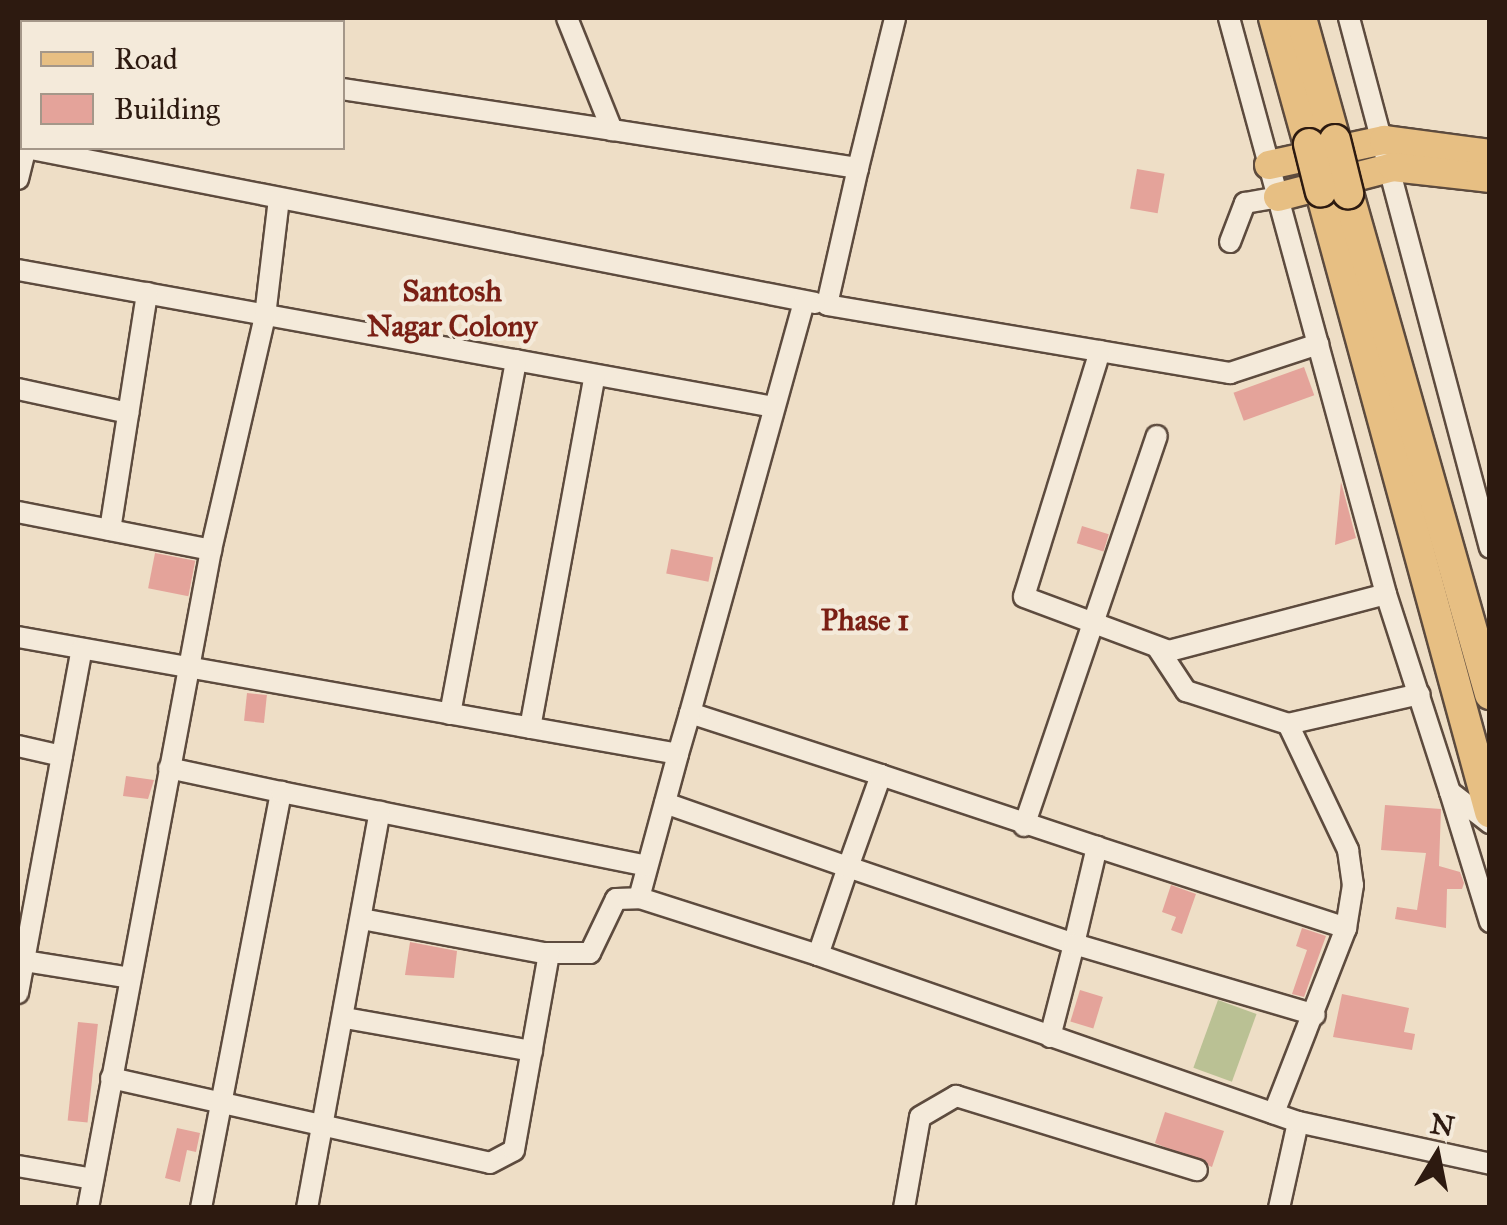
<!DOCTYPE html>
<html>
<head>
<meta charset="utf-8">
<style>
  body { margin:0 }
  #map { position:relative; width:1507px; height:1225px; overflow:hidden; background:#eedec6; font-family:"IM FELL Great Primer",serif }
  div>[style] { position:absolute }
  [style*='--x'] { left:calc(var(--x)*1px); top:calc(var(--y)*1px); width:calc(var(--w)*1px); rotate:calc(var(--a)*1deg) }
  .green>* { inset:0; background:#bac194; transform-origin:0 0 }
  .building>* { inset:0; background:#e4a39a; transform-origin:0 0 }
  .roads { filter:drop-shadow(2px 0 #5d4b3e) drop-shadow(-2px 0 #5d4b3e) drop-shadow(0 2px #5d4b3e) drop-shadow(0 -2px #5d4b3e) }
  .minor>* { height:20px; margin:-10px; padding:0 10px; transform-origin:10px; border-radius:10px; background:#f4eada }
  .major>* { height:28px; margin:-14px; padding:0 14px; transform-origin:14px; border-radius:14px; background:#e7bf83 }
  .highway>* { height:30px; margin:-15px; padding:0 15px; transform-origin:15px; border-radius:15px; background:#e7bf83 }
  .bridges { filter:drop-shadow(2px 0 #2d1a10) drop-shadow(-2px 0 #2d1a10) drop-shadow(0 2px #2d1a10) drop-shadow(0 -2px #2d1a10) }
  .highway-bridge>* { height:30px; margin:-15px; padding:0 15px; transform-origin:15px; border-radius:15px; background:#e7bf83 }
  span { translate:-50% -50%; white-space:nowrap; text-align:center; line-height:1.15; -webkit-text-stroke:9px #f4eada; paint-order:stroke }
  .neighbourhood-label { font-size:30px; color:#7a1f14; font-weight:700 }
  .frame { position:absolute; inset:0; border:20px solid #2d1a10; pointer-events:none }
  .legend { position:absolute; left:20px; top:20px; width:325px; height:130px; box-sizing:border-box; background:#f4eada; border:2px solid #a49789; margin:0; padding:12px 18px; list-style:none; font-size:30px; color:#2d1a10 }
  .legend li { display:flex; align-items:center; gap:20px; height:50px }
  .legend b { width:50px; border:2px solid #a49789 }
  .north { position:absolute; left:1387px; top:1105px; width:100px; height:100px; -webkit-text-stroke:8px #f4eada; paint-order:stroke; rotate:10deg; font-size:28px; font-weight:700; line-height:40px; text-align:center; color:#2d1a10 }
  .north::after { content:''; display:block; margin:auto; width:35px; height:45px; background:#2d1a10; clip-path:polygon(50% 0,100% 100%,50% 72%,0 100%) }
</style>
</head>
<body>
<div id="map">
  <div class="green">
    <div style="left:1218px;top:1000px;width:41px;height:72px;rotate:20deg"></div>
  </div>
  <div class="building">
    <div style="left:1137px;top:169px;width:28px;height:40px;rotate:10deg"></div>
    <div style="left:1304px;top:367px;width:30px;height:75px;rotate:70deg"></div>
    <div style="clip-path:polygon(1341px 482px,1356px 538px,1335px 545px)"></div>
    <div style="left:1082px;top:526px;width:28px;height:18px;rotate:17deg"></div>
    <div style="left:671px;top:549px;width:43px;height:25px;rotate:11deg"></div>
    <div style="left:155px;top:553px;width:41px;height:36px;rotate:11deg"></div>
    <div style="left:247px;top:693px;width:20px;height:28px;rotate:6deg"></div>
    <div style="clip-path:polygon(126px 776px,154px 780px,148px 799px,123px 796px)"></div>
    <div style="clip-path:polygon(1385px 805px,1441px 809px,1439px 866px,1460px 872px,1464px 883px,1462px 889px,1447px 889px,1446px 928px,1395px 919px,1397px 907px,1417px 910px,1426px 853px,1381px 850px)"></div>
    <div style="clip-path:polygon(1171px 885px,1196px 894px,1182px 934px,1171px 930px,1176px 917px,1162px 912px)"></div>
    <div style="clip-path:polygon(1302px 928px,1326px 936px,1304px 997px,1292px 994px,1307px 950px,1296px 946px)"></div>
    <div style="clip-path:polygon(410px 942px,457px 951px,454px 978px,405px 975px)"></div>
    <div style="left:1080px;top:990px;width:24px;height:33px;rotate:17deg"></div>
    <div style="clip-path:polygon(1342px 994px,1409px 1008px,1404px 1032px,1415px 1034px,1412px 1050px,1333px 1037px)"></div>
    <div style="left:78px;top:1022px;width:20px;height:99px;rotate:6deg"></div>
    <div style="clip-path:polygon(1165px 1112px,1224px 1131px,1212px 1167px,1155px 1143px)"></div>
    <div style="clip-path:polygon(177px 1128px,200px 1133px,196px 1152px,187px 1150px,180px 1182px,165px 1178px)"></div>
  </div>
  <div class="roads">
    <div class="minor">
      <div style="--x:567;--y:18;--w:121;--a:68.1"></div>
      <div style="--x:612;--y:130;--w:249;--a:8.8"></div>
      <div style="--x:858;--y:168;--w:140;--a:102.8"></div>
      <div style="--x:827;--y:305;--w:409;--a:9.6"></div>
      <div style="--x:1230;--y:373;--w:93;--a:-18.2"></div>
      <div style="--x:1229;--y:18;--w:597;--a:74.75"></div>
      <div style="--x:1386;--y:594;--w:208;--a:72.1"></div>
      <div style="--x:1450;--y:792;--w:51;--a:37.8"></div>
      <div style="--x:1349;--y:18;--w:548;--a:75.1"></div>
      <div style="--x:65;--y:22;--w:4;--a:-76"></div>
      <div style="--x:178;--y:22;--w:4;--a:-76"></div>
      <div style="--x:342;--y:89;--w:273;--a:8.6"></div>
      <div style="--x:26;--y:148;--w:804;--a:11.11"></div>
      <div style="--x:858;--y:168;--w:154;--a:-76.1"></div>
      <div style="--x:18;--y:179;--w:30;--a:-76"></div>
      <div style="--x:1230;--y:242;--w:42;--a:-69"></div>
      <div style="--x:1245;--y:203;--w:34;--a:-10"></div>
      <div style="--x:18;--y:270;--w:768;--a:10.27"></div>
      <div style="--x:1100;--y:351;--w:257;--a:107.2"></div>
      <div style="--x:1024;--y:597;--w:155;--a:20.4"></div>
      <div style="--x:1169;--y:651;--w:224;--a:-14.7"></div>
      <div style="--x:18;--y:389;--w:113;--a:12.3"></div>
      <div style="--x:18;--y:512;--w:197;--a:11.1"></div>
      <div style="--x:110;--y:530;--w:240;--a:-81.1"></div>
      <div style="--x:18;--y:637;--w:670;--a:10.05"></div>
      <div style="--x:1157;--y:647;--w:53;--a:56.6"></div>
      <div style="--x:1186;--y:691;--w:107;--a:17.9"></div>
      <div style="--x:1288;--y:724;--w:135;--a:-12.8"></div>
      <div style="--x:690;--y:713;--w:201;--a:18"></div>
      <div style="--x:450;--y:714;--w:360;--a:-79.4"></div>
      <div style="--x:1288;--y:724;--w:140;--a:64.5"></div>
      <div style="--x:1348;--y:850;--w:35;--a:82"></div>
      <div style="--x:1353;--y:885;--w:44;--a:99.2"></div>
      <div style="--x:530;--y:728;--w:359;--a:-79.6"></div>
      <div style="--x:18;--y:746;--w:45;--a:12.8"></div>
      <div style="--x:169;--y:768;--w:115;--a:12.1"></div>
      <div style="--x:1450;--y:792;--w:136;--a:72.9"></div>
      <div style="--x:665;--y:803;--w:194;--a:19.3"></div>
      <div style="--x:848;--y:867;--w:93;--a:108.8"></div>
      <div style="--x:818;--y:955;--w:188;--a:-162.3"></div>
      <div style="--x:639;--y:898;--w:149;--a:-74.8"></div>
      <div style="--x:678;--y:754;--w:43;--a:-73.7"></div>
      <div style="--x:690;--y:713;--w:427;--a:-74.5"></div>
      <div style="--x:1024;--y:826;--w:412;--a:-71.2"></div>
      <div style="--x:1097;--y:847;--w:262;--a:18"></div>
      <div style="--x:1346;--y:928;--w:199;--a:111.3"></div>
      <div style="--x:544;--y:953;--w:46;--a:0"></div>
      <div style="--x:590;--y:953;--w:60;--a:-64.3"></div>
      <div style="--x:616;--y:899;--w:23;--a:-2"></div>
      <div style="--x:818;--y:955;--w:508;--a:19.18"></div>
      <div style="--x:18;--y:960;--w:113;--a:9.1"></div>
      <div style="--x:18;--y:993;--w:350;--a:-79.5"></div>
      <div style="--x:345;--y:1018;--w:190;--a:10"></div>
      <div style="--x:1050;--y:1037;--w:96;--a:-75.5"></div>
      <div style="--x:1074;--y:944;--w:100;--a:-76.7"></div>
      <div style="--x:1097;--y:847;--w:228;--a:-161.6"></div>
      <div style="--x:881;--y:775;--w:98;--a:109.7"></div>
      <div style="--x:848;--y:867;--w:239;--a:18.8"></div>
      <div style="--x:1074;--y:944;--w:251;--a:16.4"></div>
      <div style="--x:111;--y:1078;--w:388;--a:12.6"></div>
      <div style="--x:490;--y:1163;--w:27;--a:-28"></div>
      <div style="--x:514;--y:1150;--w:199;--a:-79.9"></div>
      <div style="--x:549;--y:954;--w:190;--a:-169.4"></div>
      <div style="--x:18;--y:1166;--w:76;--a:9.8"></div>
      <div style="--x:88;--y:1208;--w:669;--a:-79.41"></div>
      <div style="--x:211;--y:550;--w:240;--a:-77"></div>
      <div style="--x:265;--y:316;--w:118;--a:-83.2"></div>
      <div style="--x:201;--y:1208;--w:424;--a:-79.1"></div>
      <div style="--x:281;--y:792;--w:373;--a:11.4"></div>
      <div style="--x:307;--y:1208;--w:403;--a:-79.6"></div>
      <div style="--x:904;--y:1208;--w:92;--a:-80"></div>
      <div style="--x:920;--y:1117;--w:42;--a:-30.3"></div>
      <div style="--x:956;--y:1096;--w:252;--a:17.1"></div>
      <div style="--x:1279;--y:1208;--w:88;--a:-77.5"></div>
      <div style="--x:1298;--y:1122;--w:197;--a:12.3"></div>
    </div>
    <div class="major">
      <div style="--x:1269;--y:165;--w:118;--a:-12.3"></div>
      <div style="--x:1384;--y:140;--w:107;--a:7.5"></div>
      <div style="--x:1278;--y:197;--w:119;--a:-14.6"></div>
      <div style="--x:1393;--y:167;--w:98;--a:6.5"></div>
    </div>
    <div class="highway">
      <div style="--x:1274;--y:18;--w:131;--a:74.5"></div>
      <div style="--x:1301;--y:18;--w:127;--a:74.4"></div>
      <div style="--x:1321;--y:192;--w:643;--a:74.75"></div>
      <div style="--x:1348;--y:193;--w:521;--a:74.18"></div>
    </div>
  </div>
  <div class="bridges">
    <div class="highway-bridge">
      <div style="--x:1335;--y:140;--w:55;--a:76.2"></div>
      <div style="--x:1309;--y:144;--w:49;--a:76"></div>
    </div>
  </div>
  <div class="neighbourhood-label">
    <span style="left:452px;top:308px">Santosh<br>Nagar Colony</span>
    <span style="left:865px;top:620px">Phase 1</span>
  </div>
  <div class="frame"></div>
  <ul class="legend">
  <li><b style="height:12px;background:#e7bf83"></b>Road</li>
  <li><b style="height:28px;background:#e4a39a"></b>Building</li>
  </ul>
  <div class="north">N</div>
</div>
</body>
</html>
